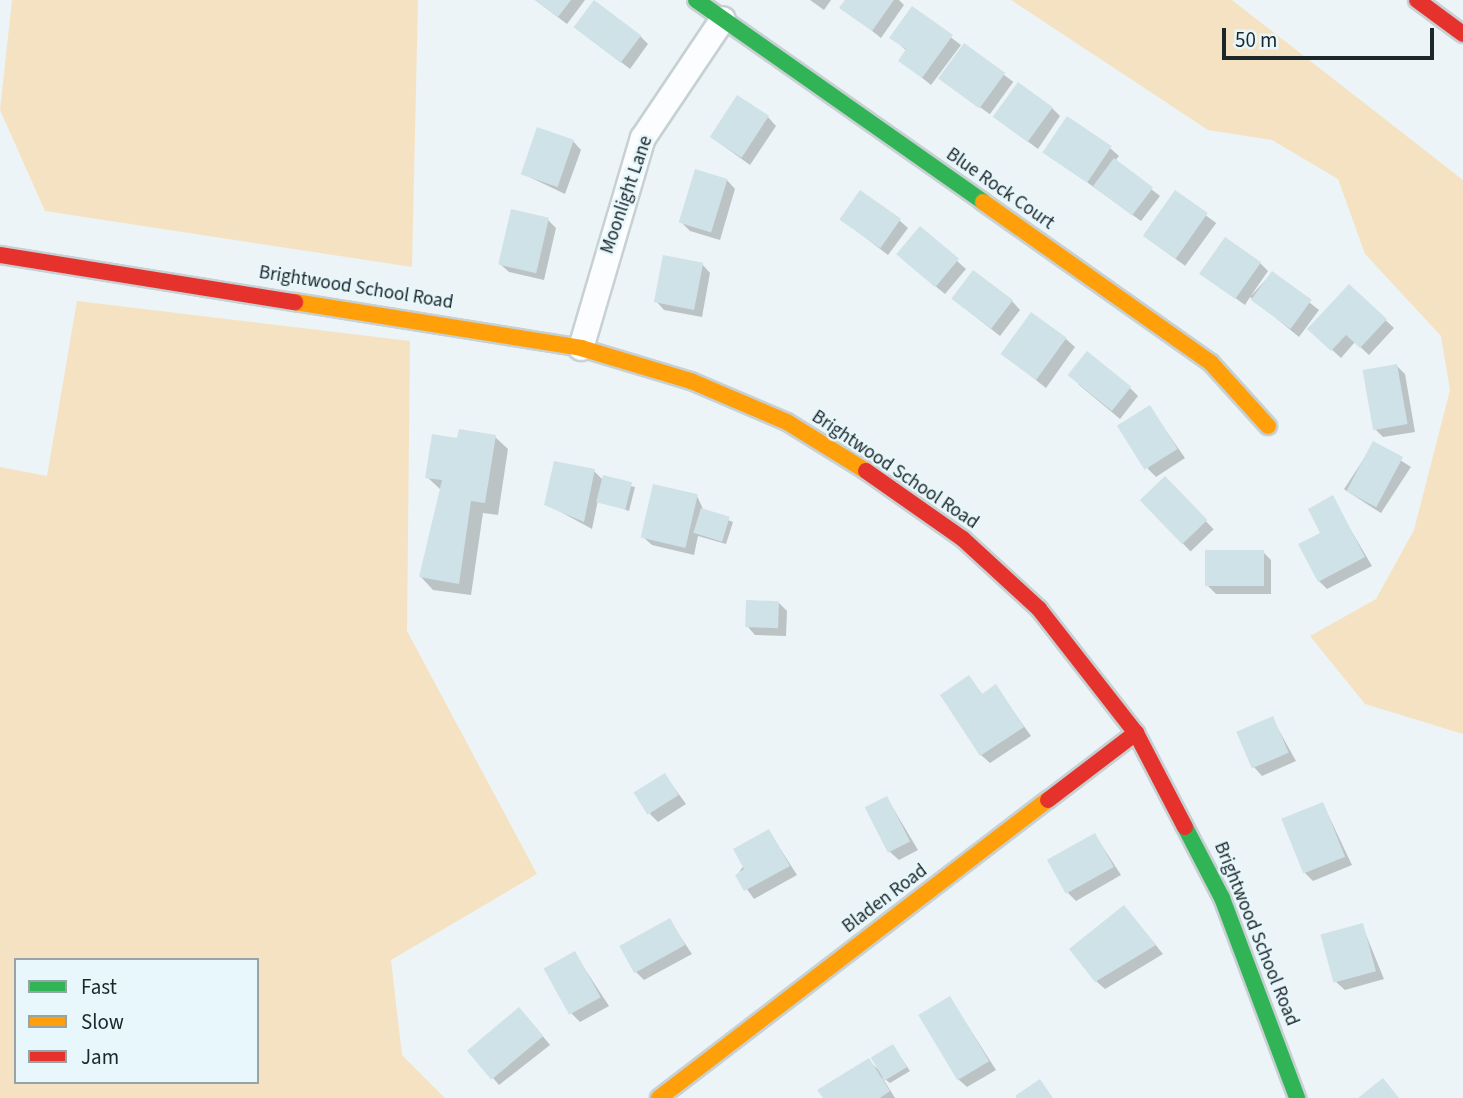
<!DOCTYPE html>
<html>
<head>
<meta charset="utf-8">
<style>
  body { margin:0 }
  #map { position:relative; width:1463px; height:1098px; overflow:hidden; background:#ecf4f7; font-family:"Source Sans 3",sans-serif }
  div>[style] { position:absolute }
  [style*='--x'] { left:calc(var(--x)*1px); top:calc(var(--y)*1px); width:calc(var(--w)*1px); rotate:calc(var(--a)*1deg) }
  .green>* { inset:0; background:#f5e2c2 }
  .shadow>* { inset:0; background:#0003; transform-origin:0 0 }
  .building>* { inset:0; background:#cfe2e8; transform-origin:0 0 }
  .roads { filter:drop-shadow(2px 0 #c7d0d3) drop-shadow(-2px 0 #c7d0d3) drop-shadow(0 2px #c7d0d3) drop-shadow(0 -2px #c7d0d3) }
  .street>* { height:24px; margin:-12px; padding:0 12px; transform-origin:12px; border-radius:12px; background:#fcfdfe }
  .fast>* { height:16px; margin:-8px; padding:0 8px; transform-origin:8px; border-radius:8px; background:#30b455 }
  .slow>* { height:16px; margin:-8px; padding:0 8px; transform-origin:8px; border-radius:8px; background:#ff9f0a }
  .jam>* { height:16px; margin:-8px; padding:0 8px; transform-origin:8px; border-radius:8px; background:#e5322d }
  span { translate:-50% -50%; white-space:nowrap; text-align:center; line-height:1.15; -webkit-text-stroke:5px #e7f7fc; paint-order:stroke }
  .street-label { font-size:19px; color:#1c272a }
  .legend { position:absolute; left:14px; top:958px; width:245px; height:126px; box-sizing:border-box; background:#e7f7fc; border:2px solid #96a4a8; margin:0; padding:9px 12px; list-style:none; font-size:21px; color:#1c272a }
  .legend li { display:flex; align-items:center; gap:14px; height:35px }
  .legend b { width:35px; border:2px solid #96a4a8 }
  .scale { position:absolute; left:1222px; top:28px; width:212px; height:32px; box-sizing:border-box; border:4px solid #1c272a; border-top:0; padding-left:9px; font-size:21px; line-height:24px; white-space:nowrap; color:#1c272a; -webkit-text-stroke:5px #e7f7fc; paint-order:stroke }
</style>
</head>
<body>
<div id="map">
  <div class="green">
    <div style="clip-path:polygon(12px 0,418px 0,412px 267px,45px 211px,0 110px)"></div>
    <div style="clip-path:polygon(1011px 0,1232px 0,1463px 180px,1463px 734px,1365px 704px,1310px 636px,1376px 599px,1414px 530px,1450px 390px,1441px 336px,1365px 254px,1338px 179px,1272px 140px,1208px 130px)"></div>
    <div style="clip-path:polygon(evenodd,77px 301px,410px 341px,407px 631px,537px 874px,391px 960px,402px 1055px,445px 1098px,0 1098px,0 467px,47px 476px,77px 301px,16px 960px,257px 960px,257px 1082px,16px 1082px,16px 960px)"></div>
  </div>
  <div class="shadow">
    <div style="clip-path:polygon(535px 0,585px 0,567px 24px)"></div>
    <div style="clip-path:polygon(810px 0,831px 0,824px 10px)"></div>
    <div style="clip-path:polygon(847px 0,899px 0,904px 5px,881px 38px,842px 7px)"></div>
    <div style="clip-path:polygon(913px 9px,961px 45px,931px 85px,900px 60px,907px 51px,891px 37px)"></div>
    <div style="clip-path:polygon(575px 26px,640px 36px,648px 44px,630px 69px)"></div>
    <div style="left:964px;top:46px;width:61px;height:40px;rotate:36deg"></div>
    <div style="clip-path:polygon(1052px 108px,1060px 116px,1038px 149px,996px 118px)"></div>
    <div style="clip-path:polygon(768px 117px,776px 126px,750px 165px,711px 137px)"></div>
    <div style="clip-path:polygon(573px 141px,581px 150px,565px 194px,523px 174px)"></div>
    <div style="clip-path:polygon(1110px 148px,1119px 156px,1115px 161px,1160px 196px,1141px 221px,1045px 152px)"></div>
    <div style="clip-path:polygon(727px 180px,735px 189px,720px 240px,690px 231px,681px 222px)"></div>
    <div style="left:1175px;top:193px;width:51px;height:53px;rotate:36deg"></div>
    <div style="clip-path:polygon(841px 219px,899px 220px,908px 228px,888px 255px)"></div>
    <div style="clip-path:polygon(548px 220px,556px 228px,544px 280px,509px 272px,500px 264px)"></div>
    <div style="clip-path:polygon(921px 229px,966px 269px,945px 294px,907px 263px)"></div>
    <div style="clip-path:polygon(1260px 263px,1268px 271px,1250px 297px,1272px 273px,1319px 310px,1299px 337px,1250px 297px,1245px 305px,1202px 274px)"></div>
    <div style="clip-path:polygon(702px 264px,710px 273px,702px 317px,664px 310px,656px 301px)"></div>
    <div style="clip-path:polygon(1349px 286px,1394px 328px,1369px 355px,1355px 342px,1341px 358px,1318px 337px)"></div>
    <div style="clip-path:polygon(953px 299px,1012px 301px,1020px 310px,1000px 336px)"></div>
    <div style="clip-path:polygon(1066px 339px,1075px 347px,1046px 388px,1003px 354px)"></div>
    <div style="clip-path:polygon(1397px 366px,1405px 374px,1415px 432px,1383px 437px,1375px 429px)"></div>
    <div style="clip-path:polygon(1078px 384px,1130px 388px,1138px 396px,1120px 419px)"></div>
    <div style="clip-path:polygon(1150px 408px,1185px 458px,1156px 477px,1148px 469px)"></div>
    <div style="clip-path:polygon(495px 437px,508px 449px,498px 515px,483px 513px,471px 595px,433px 590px,421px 577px,441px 490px,427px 477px,459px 440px)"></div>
    <div style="left:1374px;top:443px;width:44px;height:55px;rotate:33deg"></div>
    <div style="clip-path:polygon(594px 471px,603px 480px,635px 487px,629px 511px,598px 500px,592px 529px,546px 504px)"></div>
    <div style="left:1165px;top:479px;width:70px;height:32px;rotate:46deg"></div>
    <div style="clip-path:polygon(697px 496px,704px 511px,733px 522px,726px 544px,698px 536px,694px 555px,652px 545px,643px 537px)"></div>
    <div style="clip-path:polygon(1332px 498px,1372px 566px,1327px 589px,1319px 581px)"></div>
    <div style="clip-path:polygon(1263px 552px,1271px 560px,1271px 594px,1216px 594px,1207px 585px)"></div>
    <div style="clip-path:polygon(779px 603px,787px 611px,786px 636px,755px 635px,747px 626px)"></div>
    <div style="clip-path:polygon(969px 678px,983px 695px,996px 687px,1031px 736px,990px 763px,981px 755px)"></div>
    <div style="clip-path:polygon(1272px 718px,1296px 761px,1262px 776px,1254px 767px)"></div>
    <div style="clip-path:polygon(665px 775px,686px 804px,658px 822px,650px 814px)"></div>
    <div style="clip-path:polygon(887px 798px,918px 850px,899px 860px,890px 852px)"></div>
    <div style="clip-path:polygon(1323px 804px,1352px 865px,1313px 881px,1305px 873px)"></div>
    <div style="clip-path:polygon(769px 831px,797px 875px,754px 899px,737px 875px)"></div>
    <div style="clip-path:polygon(1095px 835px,1121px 875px,1076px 901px,1068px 893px)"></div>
    <div style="clip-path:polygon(1132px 916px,1163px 954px,1105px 989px,1096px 981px)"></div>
    <div style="clip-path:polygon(669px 920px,692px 954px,644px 980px,636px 972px)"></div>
    <div style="clip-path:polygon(1362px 925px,1384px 979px,1345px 990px,1336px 982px)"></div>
    <div style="clip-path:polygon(575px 954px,609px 1006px,580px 1022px,572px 1014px)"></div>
    <div style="clip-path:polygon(950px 998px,996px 1070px,967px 1087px,958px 1079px)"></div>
    <div style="clip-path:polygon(527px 1017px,550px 1045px,499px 1085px,469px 1050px)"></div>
    <div style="clip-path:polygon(893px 1046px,910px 1071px,890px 1083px,882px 1077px,895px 1098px,825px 1098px,868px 1060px,882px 1073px)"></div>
  </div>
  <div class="building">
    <div style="clip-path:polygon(535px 0,571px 0,558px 17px)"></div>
    <div style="left:594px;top:0;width:59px;height:34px;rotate:37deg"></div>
    <div style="clip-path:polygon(845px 0,894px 0,872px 31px,839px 8px)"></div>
    <div style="clip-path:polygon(912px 6px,953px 35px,922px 78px,898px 61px,906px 49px,889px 38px)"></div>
    <div style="left:964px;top:43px;width:51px;height:44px;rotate:36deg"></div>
    <div style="left:1018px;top:82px;width:43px;height:43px;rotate:36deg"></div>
    <div style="left:737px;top:95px;width:38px;height:50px;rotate:33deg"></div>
    <div style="left:1067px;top:116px;width:54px;height:44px;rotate:34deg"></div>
    <div style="left:537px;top:127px;width:39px;height:50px;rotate:19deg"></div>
    <div style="left:1114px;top:158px;width:49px;height:35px;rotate:37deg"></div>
    <div style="left:695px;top:169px;width:34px;height:56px;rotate:17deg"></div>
    <div style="left:860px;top:190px;width:50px;height:36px;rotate:35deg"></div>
    <div style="left:1175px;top:190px;width:40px;height:56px;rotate:35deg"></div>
    <div style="left:511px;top:209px;width:39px;height:57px;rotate:13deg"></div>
    <div style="left:920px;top:226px;width:51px;height:37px;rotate:40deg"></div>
    <div style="left:1225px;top:237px;width:44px;height:45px;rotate:35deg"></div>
    <div style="left:663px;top:255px;width:41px;height:48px;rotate:11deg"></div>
    <div style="left:973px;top:270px;width:50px;height:36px;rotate:37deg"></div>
    <div style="left:1272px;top:271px;width:49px;height:36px;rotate:36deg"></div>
    <div style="clip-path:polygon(1349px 284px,1387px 319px,1360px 348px,1346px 335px,1331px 351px,1307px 329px)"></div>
    <div style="left:1031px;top:312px;width:44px;height:52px;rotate:36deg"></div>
    <div style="left:1087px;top:351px;width:57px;height:31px;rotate:39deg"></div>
    <div style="left:1397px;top:364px;width:61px;height:35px;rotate:80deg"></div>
    <div style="left:1150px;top:405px;width:52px;height:39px;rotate:58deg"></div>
    <div style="clip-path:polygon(459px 429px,496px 435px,485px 503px,471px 501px,459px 584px,419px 577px,442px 480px,425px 478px,432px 434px,457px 438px)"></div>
    <div style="left:1373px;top:441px;width:34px;height:57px;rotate:28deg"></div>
    <div style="clip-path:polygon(554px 461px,595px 469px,584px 522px,544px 505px)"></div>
    <div style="left:603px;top:475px;width:30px;height:28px;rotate:14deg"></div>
    <div style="left:1165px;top:476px;width:61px;height:35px;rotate:46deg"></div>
    <div style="left:653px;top:484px;width:46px;height:55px;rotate:13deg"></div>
    <div style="clip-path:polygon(1333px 495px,1365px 557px,1318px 582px,1298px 544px,1320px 533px,1308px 509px)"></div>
    <div style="left:701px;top:508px;width:30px;height:26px;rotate:17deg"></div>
    <div style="left:1205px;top:550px;width:59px;height:36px"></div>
    <div style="left:746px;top:600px;width:33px;height:27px;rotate:2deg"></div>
    <div style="clip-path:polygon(969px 675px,982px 694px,996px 684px,1024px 727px,980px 756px,940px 695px)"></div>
    <div style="left:1273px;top:716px;width:40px;height:40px;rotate:67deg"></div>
    <div style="left:665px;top:773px;width:26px;height:37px;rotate:58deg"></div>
    <div style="left:887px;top:796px;width:51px;height:25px;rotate:63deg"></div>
    <div style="left:1323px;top:802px;width:59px;height:45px;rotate:68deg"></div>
    <div style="clip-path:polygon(769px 829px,790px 866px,744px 891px,735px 875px,744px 869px,733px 849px)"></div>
    <div style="left:1095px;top:833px;width:39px;height:55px;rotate:61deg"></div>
    <div style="clip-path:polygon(1124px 905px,1156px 945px,1095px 982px,1069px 949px)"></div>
    <div style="left:670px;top:918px;width:31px;height:58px;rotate:61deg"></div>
    <div style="left:1363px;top:923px;width:50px;height:44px;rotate:75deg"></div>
    <div style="left:575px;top:951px;width:53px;height:36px;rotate:61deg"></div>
    <div style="left:950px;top:996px;width:76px;height:37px;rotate:59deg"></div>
    <div style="left:519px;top:1007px;width:38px;height:68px;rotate:50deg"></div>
    <div style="left:893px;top:1044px;width:27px;height:26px;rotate:59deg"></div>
    <div style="clip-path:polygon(869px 1058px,890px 1091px,880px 1098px,823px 1098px,817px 1090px)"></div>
    <div style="clip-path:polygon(1383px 1078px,1399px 1098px,1358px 1098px)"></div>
    <div style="clip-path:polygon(1040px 1079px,1053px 1098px,1017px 1098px,1015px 1096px)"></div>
  </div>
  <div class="roads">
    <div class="street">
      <div style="--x:581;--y:348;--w:219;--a:-73.6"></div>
      <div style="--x:643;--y:138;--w:143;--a:-56.1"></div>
    </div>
    <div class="fast">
      <div style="--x:696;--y:0;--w:351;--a:35.1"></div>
      <div style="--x:1185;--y:827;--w:80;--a:62.5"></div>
      <div style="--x:1222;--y:898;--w:214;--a:69.4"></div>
    </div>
    <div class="slow">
      <div style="--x:983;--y:202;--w:279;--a:35.2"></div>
      <div style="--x:1211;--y:363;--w:85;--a:47.9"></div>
      <div style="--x:295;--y:302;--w:290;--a:9.1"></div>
      <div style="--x:581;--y:348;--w:115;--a:16.7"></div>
      <div style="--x:691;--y:381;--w:104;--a:23.1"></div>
      <div style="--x:787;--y:422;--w:93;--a:31.8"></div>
      <div style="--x:659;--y:1098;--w:490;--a:-37.5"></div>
    </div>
    <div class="jam">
      <div style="--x:1417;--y:0;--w:57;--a:36.5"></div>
      <div style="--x:0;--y:255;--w:299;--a:9.1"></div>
      <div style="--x:866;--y:471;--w:118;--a:35"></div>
      <div style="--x:963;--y:539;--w:103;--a:42.6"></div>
      <div style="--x:1039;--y:609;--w:157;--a:52"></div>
      <div style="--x:1136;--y:733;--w:106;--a:62.5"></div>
      <div style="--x:1048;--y:800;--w:111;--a:-37.3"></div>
    </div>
  </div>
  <div class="street-label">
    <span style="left:1000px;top:189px;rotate:35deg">Blue Rock Court</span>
    <span style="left:627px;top:195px;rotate:-71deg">Moonlight Lane</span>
    <span style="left:356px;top:288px;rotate:9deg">Brightwood School Road</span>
    <span style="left:895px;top:470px;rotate:34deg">Brightwood School Road</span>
    <span style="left:885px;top:899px;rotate:-37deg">Bladen Road</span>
    <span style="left:1256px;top:934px;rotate:68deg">Brightwood School Road</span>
  </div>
  <ul class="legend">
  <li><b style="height:9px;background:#30b455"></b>Fast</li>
  <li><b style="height:9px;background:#ff9f0a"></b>Slow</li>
  <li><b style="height:9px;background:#e5322d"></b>Jam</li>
  </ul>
  <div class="scale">50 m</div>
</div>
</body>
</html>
